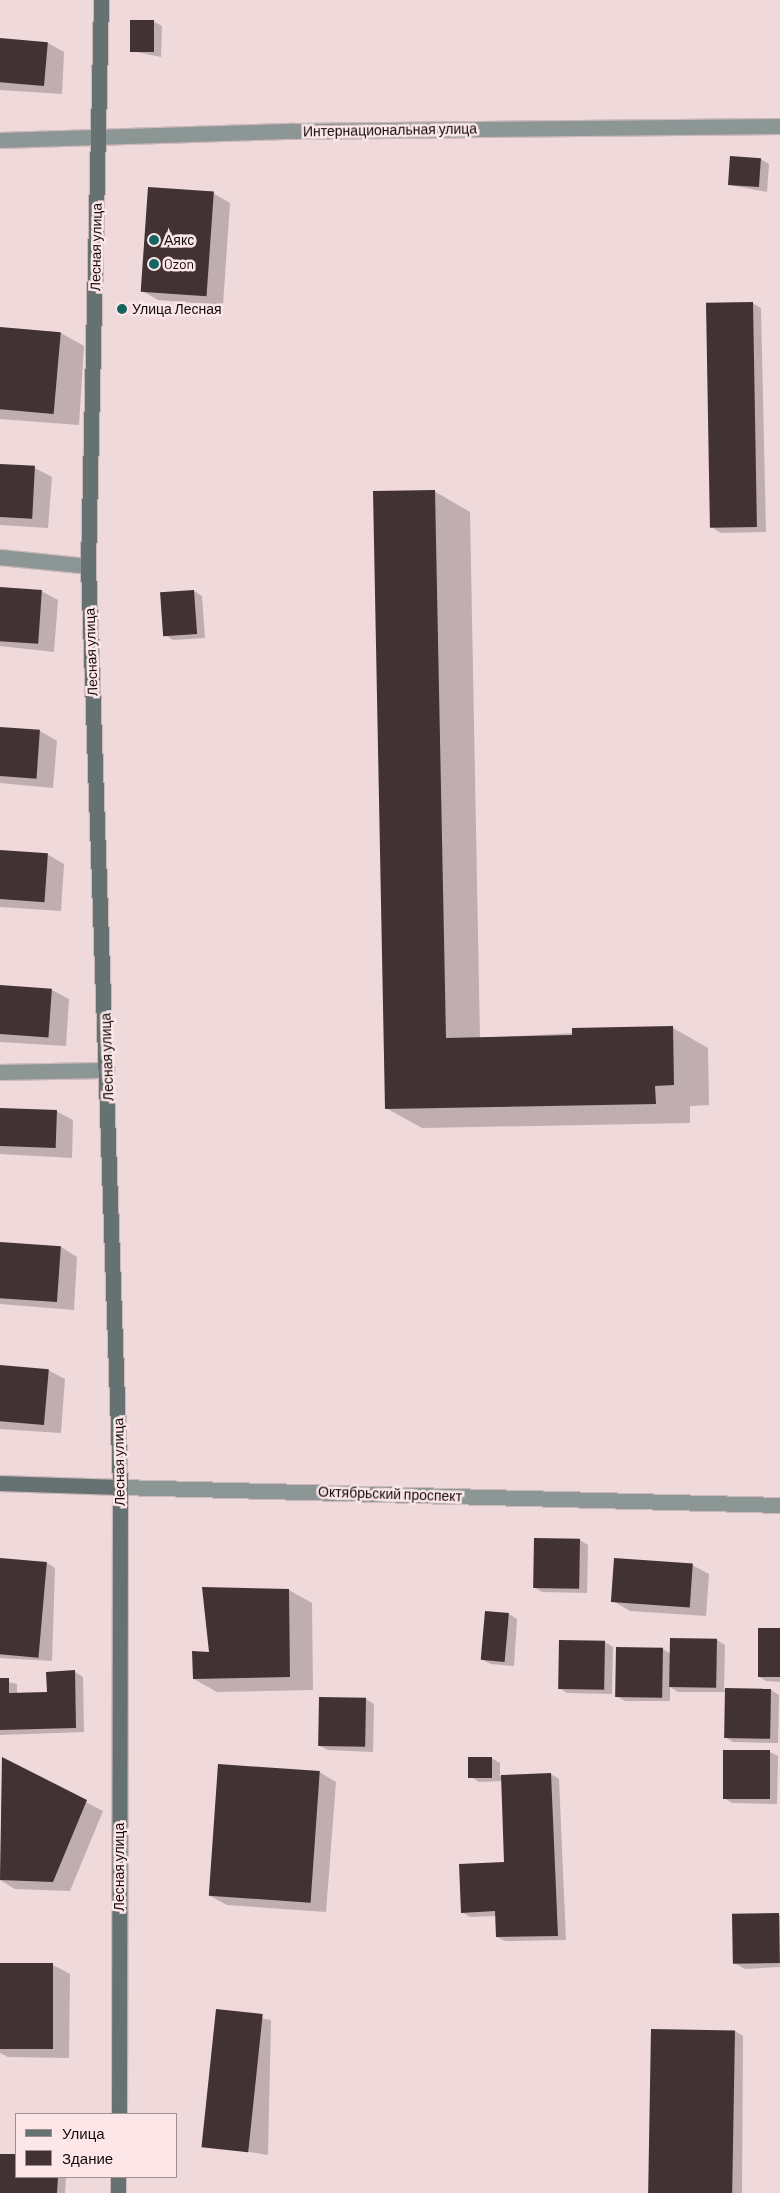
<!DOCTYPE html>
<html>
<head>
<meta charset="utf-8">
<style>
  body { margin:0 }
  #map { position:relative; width:780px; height:2193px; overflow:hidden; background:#efd9db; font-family:Barlow,sans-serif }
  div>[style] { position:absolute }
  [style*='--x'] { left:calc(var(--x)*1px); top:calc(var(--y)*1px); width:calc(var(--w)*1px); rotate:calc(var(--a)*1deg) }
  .shadow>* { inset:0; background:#0003 }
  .building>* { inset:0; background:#433234; transform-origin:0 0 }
  .roads { filter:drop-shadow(1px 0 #ccb8ba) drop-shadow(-1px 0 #ccb8ba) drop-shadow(0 1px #ccb8ba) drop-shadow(0 -1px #ccb8ba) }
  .street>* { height:15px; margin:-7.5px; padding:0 7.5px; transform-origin:7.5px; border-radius:7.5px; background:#8c9695 }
  .secondary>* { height:15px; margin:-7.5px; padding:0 7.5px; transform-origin:7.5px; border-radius:7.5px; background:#657271 }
  .dots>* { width:14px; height:14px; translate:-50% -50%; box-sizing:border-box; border:2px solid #fce6e8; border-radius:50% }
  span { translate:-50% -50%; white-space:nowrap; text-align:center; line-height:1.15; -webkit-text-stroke:5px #fce6e8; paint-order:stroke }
  .street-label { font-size:14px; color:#130c0d }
  .poi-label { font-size:14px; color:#130c0d }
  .left { translate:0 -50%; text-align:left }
  .legend { position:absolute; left:15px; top:2113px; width:162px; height:65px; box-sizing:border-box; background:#fce6e8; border:1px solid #9f8f90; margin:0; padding:6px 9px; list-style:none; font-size:15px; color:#130c0d }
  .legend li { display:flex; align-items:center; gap:10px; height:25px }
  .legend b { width:25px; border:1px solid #9f8f90 }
</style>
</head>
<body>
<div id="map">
  <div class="shadow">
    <div style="clip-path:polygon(153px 21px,162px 26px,161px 57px,131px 51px)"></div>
    <div style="clip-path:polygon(0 40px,48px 43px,64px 52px,62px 94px,0 90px)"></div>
    <div style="clip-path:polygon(761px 159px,769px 164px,767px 192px,729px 185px)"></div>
    <div style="clip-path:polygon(213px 193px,230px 203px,223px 305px,158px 300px,142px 291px)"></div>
    <div style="clip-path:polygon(752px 303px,761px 308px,766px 532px,721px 533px,713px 528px)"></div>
    <div style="clip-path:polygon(0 328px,61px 333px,84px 346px,79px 425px,0 419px)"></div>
    <div style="clip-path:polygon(0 465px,35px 468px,52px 477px,48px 528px,0 525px)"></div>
    <div style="clip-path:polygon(434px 491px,470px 512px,480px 1038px,673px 1028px,708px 1048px,709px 1105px,690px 1106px,690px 1123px,422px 1128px,386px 1108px)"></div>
    <div style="clip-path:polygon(0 588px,41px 591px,58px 600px,54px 652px,0 646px)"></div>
    <div style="clip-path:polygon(194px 591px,202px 596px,205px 638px,173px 640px,165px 635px)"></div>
    <div style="clip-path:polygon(0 728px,40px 731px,57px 741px,53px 788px,0 783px)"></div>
    <div style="clip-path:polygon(0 851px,47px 854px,64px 864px,61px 911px,0 907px)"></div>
    <div style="clip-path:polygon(0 986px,52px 990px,69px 999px,66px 1046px,0 1042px)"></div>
    <div style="clip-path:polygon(0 1110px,56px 1111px,73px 1120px,72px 1158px,0 1154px)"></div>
    <div style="clip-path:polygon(0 1243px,61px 1247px,77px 1257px,74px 1310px,0 1304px)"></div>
    <div style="clip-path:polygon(0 1366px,48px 1370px,65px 1379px,61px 1433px,0 1429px)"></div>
    <div style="clip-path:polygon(535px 1539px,580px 1540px,588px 1545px,587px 1593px,542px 1592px,534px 1587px)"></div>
    <div style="clip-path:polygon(0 1560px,47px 1563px,55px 1568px,52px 1661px,0 1658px)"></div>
    <div style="clip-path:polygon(692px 1565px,709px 1574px,706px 1616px,630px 1611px,613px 1601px)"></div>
    <div style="clip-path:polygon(289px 1590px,312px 1603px,313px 1690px,217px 1692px,194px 1679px,210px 1654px)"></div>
    <div style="clip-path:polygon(509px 1614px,517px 1619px,514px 1666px,491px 1664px,483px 1660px)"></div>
    <div style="clip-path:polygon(780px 1630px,780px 1682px,766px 1681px,758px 1676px)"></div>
    <div style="clip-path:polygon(717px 1640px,725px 1645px,724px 1690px,771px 1690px,779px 1695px,778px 1743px,733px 1742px,725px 1737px,726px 1692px,678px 1692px,670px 1687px,670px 1701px,625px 1701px,616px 1696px,663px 1649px,671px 1654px)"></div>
    <div style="clip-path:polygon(560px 1641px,605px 1642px,613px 1647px,612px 1694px,567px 1693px,559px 1688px)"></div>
    <div style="clip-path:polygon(75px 1672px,83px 1677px,84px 1732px,0 1735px,0 1680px,17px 1684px,17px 1694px,48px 1693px)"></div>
    <div style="clip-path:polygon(366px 1699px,374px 1704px,373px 1752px,328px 1750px,320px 1746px)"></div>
    <div style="clip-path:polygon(770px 1752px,778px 1756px,777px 1804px,732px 1803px,724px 1798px)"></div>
    <div style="clip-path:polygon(491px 1758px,500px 1763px,500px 1776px,551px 1774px,559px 1779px,566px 1940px,505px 1941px,497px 1937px,496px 1916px,470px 1917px,462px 1912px,506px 1864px,502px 1781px,479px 1782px,471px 1777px)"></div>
    <div style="clip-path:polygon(3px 1759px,103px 1811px,70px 1891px,15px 1889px,0 1880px)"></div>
    <div style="clip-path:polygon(319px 1772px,336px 1782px,326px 1912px,227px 1905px,210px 1896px)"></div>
    <div style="clip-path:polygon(780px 1915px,780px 1967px,745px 1969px,736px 1964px)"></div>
    <div style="clip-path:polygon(0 1965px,53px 1965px,70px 1974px,69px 2058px,8px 2057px,0 2053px)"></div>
    <div style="clip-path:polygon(218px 2011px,271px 2020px,268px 2155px,217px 2147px)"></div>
    <div style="clip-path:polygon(735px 2031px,743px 2036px,742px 2193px,651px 2193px)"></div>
    <div style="clip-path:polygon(0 2155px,16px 2155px,16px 2177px,66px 2177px,65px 2193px,0 2193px)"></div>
  </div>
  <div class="building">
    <div style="left:130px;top:20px;width:24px;height:32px"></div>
    <div style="left:0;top:38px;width:48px;height:44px;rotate:5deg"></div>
    <div style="left:730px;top:156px;width:31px;height:29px;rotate:4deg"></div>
    <div style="left:148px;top:187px;width:66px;height:105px;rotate:4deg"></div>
    <div style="left:753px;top:302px;width:225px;height:47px;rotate:89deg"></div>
    <div style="left:0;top:327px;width:61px;height:82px;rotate:5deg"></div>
    <div style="left:0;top:464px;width:35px;height:53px;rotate:3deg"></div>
    <div style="clip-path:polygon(435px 490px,446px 1038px,572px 1035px,572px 1028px,673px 1026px,674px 1085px,655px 1086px,656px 1104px,385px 1109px,373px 491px)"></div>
    <div style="left:0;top:587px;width:42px;height:54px;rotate:4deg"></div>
    <div style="left:194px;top:590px;width:44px;height:34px;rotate:86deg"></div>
    <div style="left:0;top:727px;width:40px;height:49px;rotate:4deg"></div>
    <div style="left:0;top:850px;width:48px;height:49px;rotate:4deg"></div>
    <div style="left:0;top:985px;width:52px;height:49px;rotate:4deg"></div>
    <div style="left:0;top:1108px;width:57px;height:38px;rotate:2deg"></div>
    <div style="left:0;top:1242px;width:61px;height:56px;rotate:4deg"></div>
    <div style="left:0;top:1365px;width:49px;height:56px;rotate:5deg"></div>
    <div style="left:534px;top:1538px;width:46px;height:50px;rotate:1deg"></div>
    <div style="left:0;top:1558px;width:47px;height:96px;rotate:5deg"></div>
    <div style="left:614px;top:1558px;width:79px;height:44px;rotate:4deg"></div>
    <div style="clip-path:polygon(202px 1587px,289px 1589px,290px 1677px,193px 1679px,192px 1651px,209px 1652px)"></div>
    <div style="left:485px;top:1611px;width:24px;height:49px;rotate:5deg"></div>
    <div style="left:758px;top:1628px;width:22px;height:49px"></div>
    <div style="left:670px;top:1638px;width:47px;height:49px;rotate:1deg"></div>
    <div style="left:559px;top:1640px;width:46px;height:49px;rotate:1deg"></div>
    <div style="left:616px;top:1647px;width:47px;height:50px;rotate:1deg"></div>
    <div style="clip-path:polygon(75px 1670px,76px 1728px,0 1730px,0 1678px,9px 1678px,9px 1693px,47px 1692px,46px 1672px)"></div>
    <div style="left:725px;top:1688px;width:46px;height:50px;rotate:1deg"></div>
    <div style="left:319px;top:1697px;width:47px;height:49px;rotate:1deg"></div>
    <div style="left:723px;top:1750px;width:47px;height:49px"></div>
    <div style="clip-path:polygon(2px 1757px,87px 1800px,53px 1882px,0 1880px)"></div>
    <div style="left:468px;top:1757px;width:24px;height:21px"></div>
    <div style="left:218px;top:1764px;width:102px;height:132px;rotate:4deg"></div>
    <div style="clip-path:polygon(551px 1773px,558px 1936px,496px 1937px,495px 1911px,461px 1913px,459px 1864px,504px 1862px,501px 1775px)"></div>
    <div style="left:779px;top:1913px;width:50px;height:47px;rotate:89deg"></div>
    <div style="left:0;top:1963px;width:53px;height:86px"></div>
    <div style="left:216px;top:2009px;width:47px;height:139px;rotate:6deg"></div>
    <div style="left:651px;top:2029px;width:84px;height:164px;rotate:1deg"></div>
    <div style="clip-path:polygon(0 2154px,16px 2154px,16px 2177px,58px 2177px,57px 2193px,0 2193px)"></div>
  </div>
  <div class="roads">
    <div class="street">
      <div style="--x:0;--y:140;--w:294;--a:-1.8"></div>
      <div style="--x:294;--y:131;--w:486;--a:-0.6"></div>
      <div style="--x:0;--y:557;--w:88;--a:5.8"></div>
      <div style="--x:0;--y:1072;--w:107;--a:-1.1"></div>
      <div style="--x:120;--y:1487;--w:660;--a:1.56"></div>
    </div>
    <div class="secondary">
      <div style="--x:101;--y:0;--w:566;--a:91.32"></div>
      <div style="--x:88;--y:566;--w:922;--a:88.01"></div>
      <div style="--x:120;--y:1487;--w:627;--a:90.09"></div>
      <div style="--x:0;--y:1483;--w:120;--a:1.9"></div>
      <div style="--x:118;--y:2193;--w:16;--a:-90"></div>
    </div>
  </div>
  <div class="dots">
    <div style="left:154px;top:240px;background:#156460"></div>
    <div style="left:154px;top:264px;background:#156460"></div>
    <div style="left:122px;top:309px;background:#156460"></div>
  </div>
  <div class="street-label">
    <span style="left:390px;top:130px;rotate:-1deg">Интернациональная улица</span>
    <span style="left:96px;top:247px;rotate:-89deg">Лесная улица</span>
    <span style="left:91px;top:652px;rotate:-92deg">Лесная улица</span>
    <span style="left:107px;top:1057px;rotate:-92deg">Лесная улица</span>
    <span style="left:119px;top:1462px;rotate:-91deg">Лесная улица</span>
    <span style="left:390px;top:1494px;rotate:2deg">Октябрьский проспект</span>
    <span style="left:119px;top:1867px;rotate:-90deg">Лесная улица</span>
  </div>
  <div class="poi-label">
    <span class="left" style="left:164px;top:240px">Аякс</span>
    <span class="left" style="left:164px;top:264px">Ozon</span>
    <span class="left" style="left:132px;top:309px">Улица Лесная</span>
  </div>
  <ul class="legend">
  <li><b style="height:6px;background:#657271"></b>Улица</li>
  <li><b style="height:14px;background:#433234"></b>Здание</li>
  </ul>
</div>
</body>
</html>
